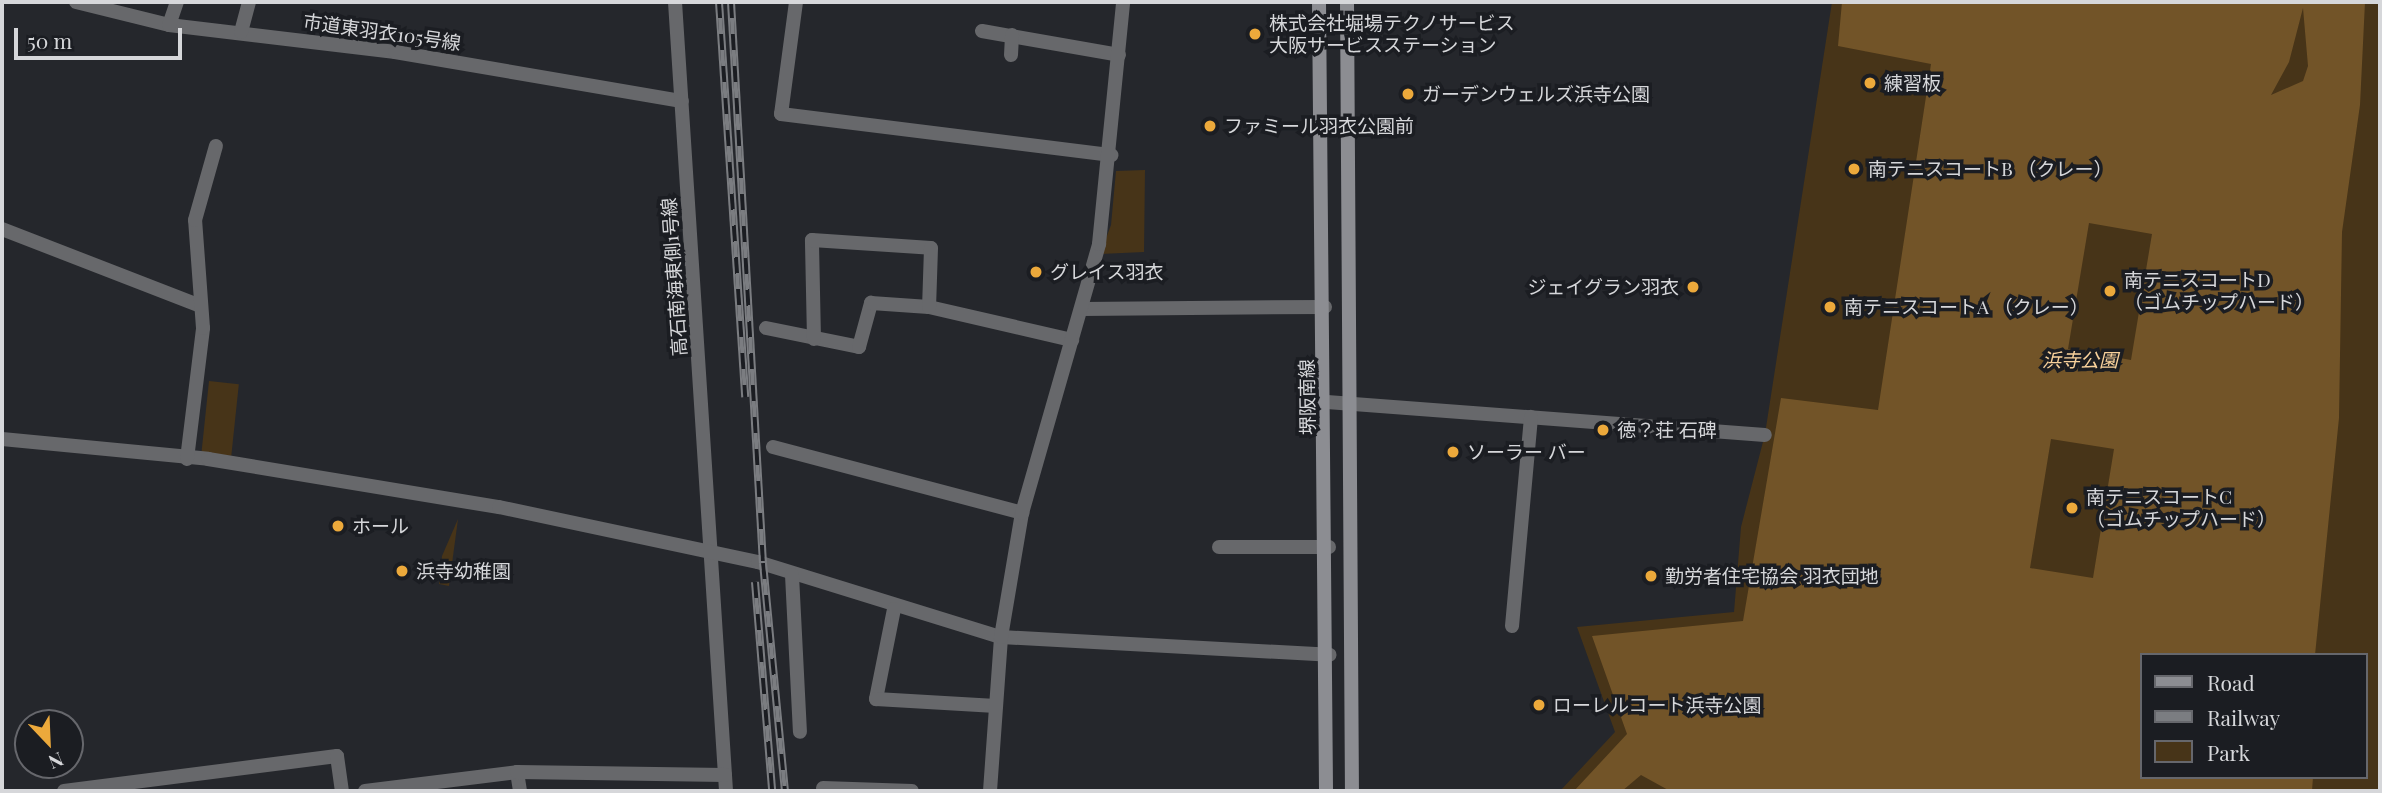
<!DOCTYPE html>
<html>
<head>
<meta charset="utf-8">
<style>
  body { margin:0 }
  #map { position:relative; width:2382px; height:793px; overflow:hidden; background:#25272c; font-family:"Playfair Display","Noto Sans JP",serif }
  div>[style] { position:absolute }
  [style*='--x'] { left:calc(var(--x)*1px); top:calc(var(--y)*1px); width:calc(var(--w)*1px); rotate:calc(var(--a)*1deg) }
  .green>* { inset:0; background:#473418; transform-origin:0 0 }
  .forest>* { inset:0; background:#725428 }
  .street>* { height:14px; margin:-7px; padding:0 7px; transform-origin:7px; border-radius:7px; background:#67686b }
  .secondary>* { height:14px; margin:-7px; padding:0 7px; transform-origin:7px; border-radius:7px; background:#8c8d92 }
  .rail>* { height:8px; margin-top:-4px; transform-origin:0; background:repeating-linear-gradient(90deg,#1b1d22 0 16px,#7b7d81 0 32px); box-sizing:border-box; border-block:2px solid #7b7d81 }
  .dots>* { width:19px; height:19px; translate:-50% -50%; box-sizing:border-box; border:4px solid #1b1d22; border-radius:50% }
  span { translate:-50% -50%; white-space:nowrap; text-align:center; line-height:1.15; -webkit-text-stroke:7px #1b1d22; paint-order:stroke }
  .poi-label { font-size:19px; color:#d6d7da }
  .left { translate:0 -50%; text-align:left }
  .right { translate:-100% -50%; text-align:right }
  .street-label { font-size:19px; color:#d6d7da }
  .park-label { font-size:19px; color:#f8d19b; font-style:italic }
  .frame { position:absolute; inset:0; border:4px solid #d6d7da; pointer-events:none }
  .legend { position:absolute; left:2140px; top:653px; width:228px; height:126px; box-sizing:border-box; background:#1b1d22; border:2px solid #66676c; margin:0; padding:9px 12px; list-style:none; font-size:21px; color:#d6d7da }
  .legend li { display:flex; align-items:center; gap:14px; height:35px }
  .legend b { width:35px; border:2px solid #66676c }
  .north { position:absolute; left:14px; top:709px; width:70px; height:70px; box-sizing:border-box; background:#1b1d22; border:2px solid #66676c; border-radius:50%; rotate:157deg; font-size:19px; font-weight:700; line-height:28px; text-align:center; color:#d6d7da }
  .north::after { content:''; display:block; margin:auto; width:24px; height:32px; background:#eca93b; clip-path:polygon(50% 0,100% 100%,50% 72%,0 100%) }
  .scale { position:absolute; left:14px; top:28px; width:168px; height:32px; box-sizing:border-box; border:4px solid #d6d7da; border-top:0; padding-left:9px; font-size:21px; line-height:24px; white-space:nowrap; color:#d6d7da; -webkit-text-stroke:5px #1b1d22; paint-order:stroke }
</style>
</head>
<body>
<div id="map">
  <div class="green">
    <div style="clip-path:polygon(evenodd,1832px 2px,2380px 2px,2380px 791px,1560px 791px,1615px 732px,1577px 627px,1734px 612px,1741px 527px,1765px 434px,1832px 2px,2142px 655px,2366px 655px,2366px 777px,2142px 777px,2142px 655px)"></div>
    <div style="clip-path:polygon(1145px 170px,1144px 252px,1100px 254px,1111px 225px,1116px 171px)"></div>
    <div style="left:209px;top:381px;width:30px;height:72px;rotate:6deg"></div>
    <div style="clip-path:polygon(458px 519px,449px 586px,439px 584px,442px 556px)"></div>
  </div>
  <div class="forest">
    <div style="clip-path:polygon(evenodd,1842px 2px,2365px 2px,2360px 105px,2342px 232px,2339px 418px,2315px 655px,2142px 655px,2142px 777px,2313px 777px,2312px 791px,1670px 791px,1641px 775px,1622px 791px,1574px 791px,1627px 734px,1592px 636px,1743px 621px,1781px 398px,1878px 410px,1931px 64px,1838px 46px,1842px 2px,2303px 8px,2308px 66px,2303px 81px,2271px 95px,2289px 62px,2303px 8px,1842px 2px,2089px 223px,2152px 234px,2131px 360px,2068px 349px,2089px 223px,1842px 2px,2051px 439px,2114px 449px,2093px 578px,2030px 568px,2051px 439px)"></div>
  </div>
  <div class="street">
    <div style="--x:76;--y:2;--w:96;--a:13.9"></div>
    <div style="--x:169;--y:25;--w:228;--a:6.8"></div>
    <div style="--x:395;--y:52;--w:291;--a:9.7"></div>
    <div style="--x:675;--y:2;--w:791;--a:86.3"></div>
    <div style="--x:796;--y:2;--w:113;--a:97.6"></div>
    <div style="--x:781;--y:114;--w:333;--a:7.1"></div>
    <div style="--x:169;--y:25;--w:24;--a:-71"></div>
    <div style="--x:982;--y:31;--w:139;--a:9.9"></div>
    <div style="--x:241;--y:32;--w:31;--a:-75"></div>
    <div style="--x:1011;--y:55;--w:20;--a:-87"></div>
    <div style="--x:2;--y:229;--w:213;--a:21.2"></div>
    <div style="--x:1082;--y:309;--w:243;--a:-0.5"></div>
    <div style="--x:766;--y:328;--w:95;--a:11.5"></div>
    <div style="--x:859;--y:347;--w:46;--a:-74.7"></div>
    <div style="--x:871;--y:303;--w:58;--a:3.9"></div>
    <div style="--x:929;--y:307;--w:147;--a:13"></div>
    <div style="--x:814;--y:339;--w:99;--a:-91.2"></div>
    <div style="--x:812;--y:240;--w:119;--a:3.8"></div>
    <div style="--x:931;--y:248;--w:59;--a:91.9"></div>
    <div style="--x:1327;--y:402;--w:439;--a:4.3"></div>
    <div style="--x:2;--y:439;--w:207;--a:5.5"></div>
    <div style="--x:208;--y:459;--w:295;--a:9.4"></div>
    <div style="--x:499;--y:507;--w:265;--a:12"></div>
    <div style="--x:758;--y:562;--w:254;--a:17.2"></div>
    <div style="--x:1001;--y:637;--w:329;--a:3.1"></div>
    <div style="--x:773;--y:447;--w:258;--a:14.8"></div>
    <div style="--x:187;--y:459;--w:132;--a:-83"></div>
    <div style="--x:203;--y:328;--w:108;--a:-94.2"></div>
    <div style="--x:195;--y:220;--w:77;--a:-74.2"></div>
    <div style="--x:1219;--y:547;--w:110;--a:0"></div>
    <div style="--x:792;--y:575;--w:157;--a:87.1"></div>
    <div style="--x:894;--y:609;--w:92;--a:101.3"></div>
    <div style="--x:876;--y:699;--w:120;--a:3.3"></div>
    <div style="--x:1512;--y:626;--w:210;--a:-84.8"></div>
    <div style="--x:517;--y:772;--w:19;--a:81"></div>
    <div style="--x:823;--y:788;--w:89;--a:1.9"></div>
    <div style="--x:64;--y:791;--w:275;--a:-7.3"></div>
    <div style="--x:337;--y:756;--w:35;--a:82"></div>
    <div style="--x:365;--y:791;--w:153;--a:-7.1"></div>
    <div style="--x:517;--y:772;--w:208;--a:0.8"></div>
    <div style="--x:990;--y:791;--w:154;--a:-85.9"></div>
    <div style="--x:1001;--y:637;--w:126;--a:-80.4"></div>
    <div style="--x:1022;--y:513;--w:280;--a:-74"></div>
    <div style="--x:1099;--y:244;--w:243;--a:-84.3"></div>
  </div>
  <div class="secondary">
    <div style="--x:1319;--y:2;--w:789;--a:89.49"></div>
    <div style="--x:1347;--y:2;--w:789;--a:89.64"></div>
  </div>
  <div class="rail">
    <div style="--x:719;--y:2;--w:396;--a:86.2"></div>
    <div style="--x:731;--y:2;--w:562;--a:86.74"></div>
    <div style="--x:763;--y:563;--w:229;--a:84.5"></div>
    <div style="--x:755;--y:582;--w:210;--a:85.3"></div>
  </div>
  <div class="dots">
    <div style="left:1255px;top:34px;background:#eca93b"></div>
    <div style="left:1870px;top:83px;background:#eca93b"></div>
    <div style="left:1408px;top:94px;background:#eca93b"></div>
    <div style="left:1210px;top:126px;background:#eca93b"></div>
    <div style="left:1854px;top:169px;background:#eca93b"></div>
    <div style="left:1036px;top:272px;background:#eca93b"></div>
    <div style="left:1693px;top:287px;background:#eca93b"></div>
    <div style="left:2110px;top:291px;background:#eca93b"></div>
    <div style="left:1830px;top:307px;background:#eca93b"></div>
    <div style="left:1603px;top:430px;background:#eca93b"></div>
    <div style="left:1453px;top:452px;background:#eca93b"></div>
    <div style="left:2072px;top:508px;background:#eca93b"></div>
    <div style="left:338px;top:526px;background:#eca93b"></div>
    <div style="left:402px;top:571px;background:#eca93b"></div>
    <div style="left:1651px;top:576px;background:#eca93b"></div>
    <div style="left:1539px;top:705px;background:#eca93b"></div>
  </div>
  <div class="poi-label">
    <span class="left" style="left:1269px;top:34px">株式会社堀場テクノサービス<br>大阪サービスステーション</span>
    <span class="left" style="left:1884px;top:83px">練習板</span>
    <span class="left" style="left:1422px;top:94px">ガーデンウェルズ浜寺公園</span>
    <span class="left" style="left:1224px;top:126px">ファミール羽衣公園前</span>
    <span class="left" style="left:1868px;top:169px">南テニスコートB （クレー）</span>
    <span class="left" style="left:1050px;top:272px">グレイス羽衣</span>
    <span class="left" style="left:2124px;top:291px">南テニスコートD<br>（ゴムチップハード）</span>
    <span class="right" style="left:1679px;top:287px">ジェイグラン羽衣</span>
    <span class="left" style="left:1844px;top:307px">南テニスコートA （クレー）</span>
    <span class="left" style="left:1617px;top:430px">徳？荘 石碑</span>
    <span class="left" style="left:1467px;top:452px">ソーラー バー</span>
    <span class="left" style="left:2086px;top:508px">南テニスコートC<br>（ゴムチップハード）</span>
    <span class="left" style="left:352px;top:526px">ホール</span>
    <span class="left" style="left:416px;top:571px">浜寺幼稚園</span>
    <span class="left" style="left:1665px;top:576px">勤労者住宅協会 羽衣団地</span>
    <span class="left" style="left:1553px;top:705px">ローレルコート浜寺公園</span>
  </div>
  <div class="street-label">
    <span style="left:382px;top:32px;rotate:8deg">市道東羽衣105号線</span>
    <span style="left:674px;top:277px;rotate:-94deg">高石南海東側1号線</span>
    <span style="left:1307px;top:397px;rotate:-91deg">堺阪南線</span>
  </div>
  <div class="park-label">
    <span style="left:2080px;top:360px">浜寺公園</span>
  </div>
  <div class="frame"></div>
  <ul class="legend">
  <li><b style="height:9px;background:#8c8d92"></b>Road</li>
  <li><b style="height:9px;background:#7b7d81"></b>Railway</li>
  <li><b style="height:19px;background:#473418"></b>Park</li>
  </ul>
  <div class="north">N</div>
  <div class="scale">50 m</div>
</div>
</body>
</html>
